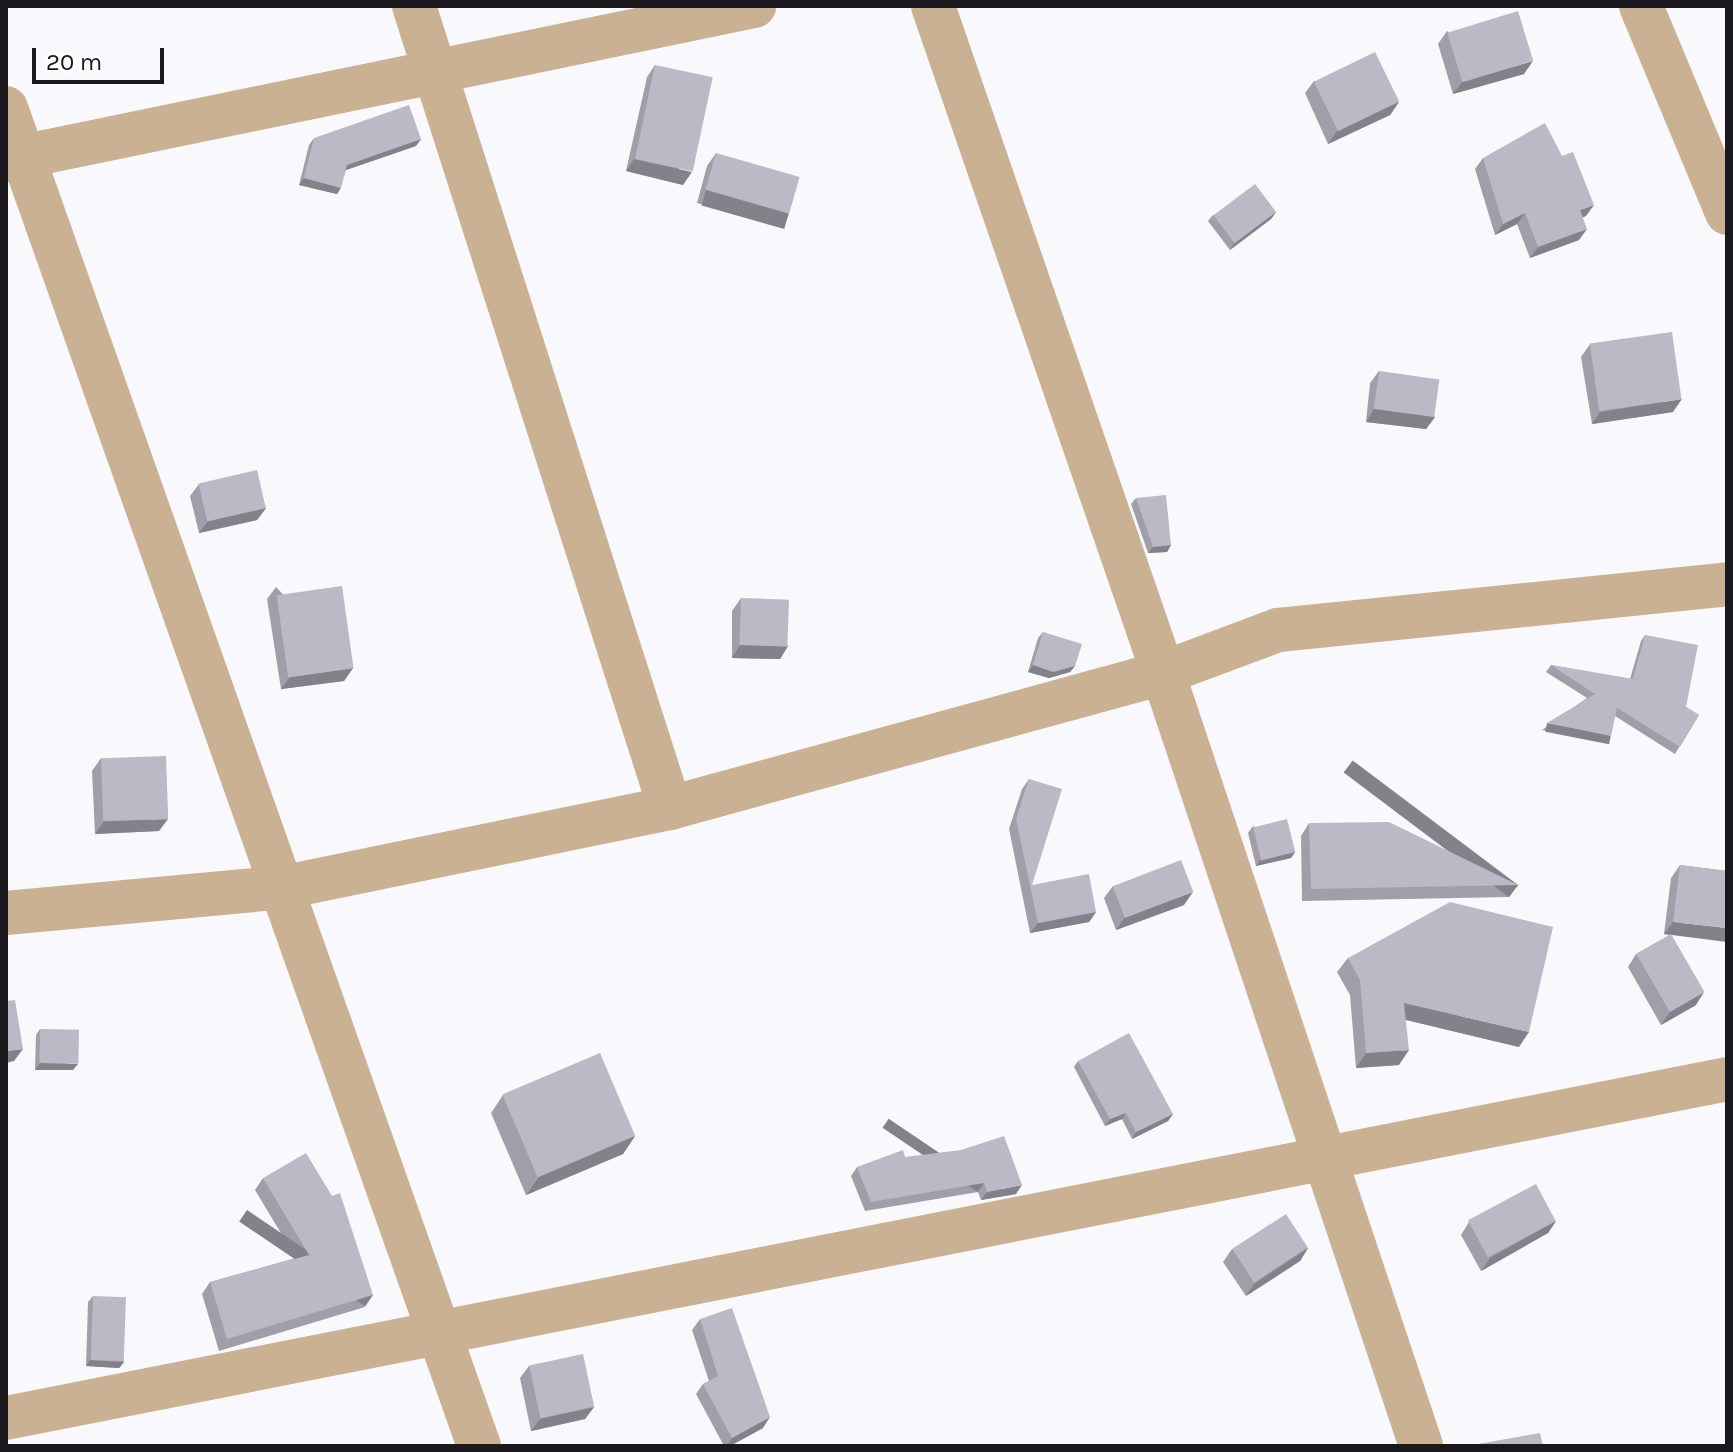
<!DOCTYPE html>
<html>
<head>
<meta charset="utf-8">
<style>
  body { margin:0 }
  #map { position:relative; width:1733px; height:1452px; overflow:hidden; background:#f9f8fd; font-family:Karla,sans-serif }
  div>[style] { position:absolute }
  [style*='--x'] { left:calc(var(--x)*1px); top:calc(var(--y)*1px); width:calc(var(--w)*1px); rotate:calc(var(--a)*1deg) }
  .minor>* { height:44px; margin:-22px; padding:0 22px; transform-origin:22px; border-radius:22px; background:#cab194 }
  .wall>* { inset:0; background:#a29ea9 }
  .shaded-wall>* { inset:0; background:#84818a; transform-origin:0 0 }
  .building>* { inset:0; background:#bcb8c5; transform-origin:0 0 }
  span { translate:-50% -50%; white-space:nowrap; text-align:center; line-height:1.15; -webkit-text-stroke:6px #fff; paint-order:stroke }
  .frame { position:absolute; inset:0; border:8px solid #1a181d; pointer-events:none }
  .scale { position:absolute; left:32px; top:48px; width:132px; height:36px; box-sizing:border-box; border:4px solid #1a181d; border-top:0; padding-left:10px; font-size:24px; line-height:28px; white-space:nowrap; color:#1a181d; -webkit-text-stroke:6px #fff; paint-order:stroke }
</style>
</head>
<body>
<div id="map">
  <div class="minor">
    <div style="--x:414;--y:6;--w:842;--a:72.3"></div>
    <div style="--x:933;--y:6;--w:706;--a:70.97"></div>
    <div style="--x:1163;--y:673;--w:815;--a:71.54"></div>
    <div style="--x:1641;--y:6;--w:224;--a:67.4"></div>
    <div style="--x:6;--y:108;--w:1419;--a:70.53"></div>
    <div style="--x:6;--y:160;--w:764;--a:-11.63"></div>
    <div style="--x:6;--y:913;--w:280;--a:-5.3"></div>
    <div style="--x:285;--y:887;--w:393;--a:-11.6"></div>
    <div style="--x:670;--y:808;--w:511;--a:-15.31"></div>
    <div style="--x:1163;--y:673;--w:123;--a:-20.5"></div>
    <div style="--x:1278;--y:630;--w:451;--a:-5.8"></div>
    <div style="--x:6;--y:1418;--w:1754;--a:-11.14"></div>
  </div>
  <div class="wall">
    <div style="clip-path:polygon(1447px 31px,1524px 74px,1453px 94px,1438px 44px)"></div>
    <div style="clip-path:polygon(655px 65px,683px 185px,626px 171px,647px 77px)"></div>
    <div style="clip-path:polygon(1314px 81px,1399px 102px,1390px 115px,1328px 144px,1305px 93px)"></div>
    <div style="clip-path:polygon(314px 138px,421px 139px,416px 146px,346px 170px,337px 194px,299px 185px,309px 145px)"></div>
    <div style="clip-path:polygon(716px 153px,789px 214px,780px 227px,697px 203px,707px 166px)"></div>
    <div style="clip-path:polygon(1483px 158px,1586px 216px,1583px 217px,1579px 240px,1530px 258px,1517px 224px,1495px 235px,1475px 169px)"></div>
    <div style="clip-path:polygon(1276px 212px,1271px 219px,1230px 250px,1208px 221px,1213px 215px)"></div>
    <div style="clip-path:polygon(1590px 344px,1673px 412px,1592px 424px,1581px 357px)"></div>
    <div style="clip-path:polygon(1379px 371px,1435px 417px,1426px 429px,1366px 422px,1370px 383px)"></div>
    <div style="clip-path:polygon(199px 484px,266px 508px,257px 520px,199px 533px,190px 496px)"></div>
    <div style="clip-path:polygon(1136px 498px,1171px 545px,1167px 552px,1148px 553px,1131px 504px)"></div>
    <div style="clip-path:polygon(276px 587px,353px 668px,344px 681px,281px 689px,267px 599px)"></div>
    <div style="clip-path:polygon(741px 598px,788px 646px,780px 659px,732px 658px,732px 611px)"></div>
    <div style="clip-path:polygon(1043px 632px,1075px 666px,1070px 672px,1049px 678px,1028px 672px,1038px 638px)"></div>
    <div style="clip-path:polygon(1645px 635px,1686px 707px,1699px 715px,1675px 754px,1615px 716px,1606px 743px,1542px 730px,1587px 698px,1546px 672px,1551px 665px,1630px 679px,1641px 641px)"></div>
    <div style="clip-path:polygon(101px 758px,159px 831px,95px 834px,92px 771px)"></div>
    <div style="clip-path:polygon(1029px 779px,1032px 885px,1096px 912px,1089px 922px,1030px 933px,1009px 829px,1022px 789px)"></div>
    <div style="clip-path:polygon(1309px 823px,1518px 885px,1509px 897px,1302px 901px,1301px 836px)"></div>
    <div style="clip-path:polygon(1253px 826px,1295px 852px,1291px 858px,1256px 866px,1248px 833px)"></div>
    <div style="clip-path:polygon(1680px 865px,1727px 871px,1671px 935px,1696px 1005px,1661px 1025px,1628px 967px,1636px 954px,1670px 935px,1664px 934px,1671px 878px)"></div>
    <div style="clip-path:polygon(1113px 886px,1184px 905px,1116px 930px,1104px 898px)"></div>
    <div style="clip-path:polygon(1348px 958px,1519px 1047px,1406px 1020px,1399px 1065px,1356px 1068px,1350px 995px,1337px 972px)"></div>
    <div style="clip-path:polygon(40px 1029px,73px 1070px,35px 1070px,36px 1035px)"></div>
    <div style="clip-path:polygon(1078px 1061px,1173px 1114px,1168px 1121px,1132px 1139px,1122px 1119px,1105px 1126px,1074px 1067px)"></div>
    <div style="clip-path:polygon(503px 1095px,635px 1136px,623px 1154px,526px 1195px,491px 1113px)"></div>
    <div style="clip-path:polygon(905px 1157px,1016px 1194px,981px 1200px,978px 1192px,865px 1211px,851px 1176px,857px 1167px)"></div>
    <div style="clip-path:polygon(263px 1178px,365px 1307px,219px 1351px,202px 1294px,210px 1282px,296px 1258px,255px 1190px)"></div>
    <div style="clip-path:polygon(1556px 1221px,1548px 1233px,1481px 1271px,1461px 1235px,1469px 1222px)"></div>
    <div style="clip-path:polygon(1308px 1248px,1300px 1261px,1246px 1296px,1223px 1262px,1232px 1249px)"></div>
    <div style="clip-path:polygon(93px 1296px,124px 1362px,119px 1368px,86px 1366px,88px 1302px)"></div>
    <div style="clip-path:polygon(700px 1319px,763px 1428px,730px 1446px,724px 1446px,696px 1394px,703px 1384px,709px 1381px,692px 1330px)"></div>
    <div style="clip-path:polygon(529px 1366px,594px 1407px,585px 1419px,531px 1431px,520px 1378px)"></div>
  </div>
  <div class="shaded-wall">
    <div style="clip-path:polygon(1533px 61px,1524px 74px,1453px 94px,1462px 82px)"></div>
    <div style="clip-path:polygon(1399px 102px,1390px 115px,1328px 144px,1337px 131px)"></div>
    <div style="clip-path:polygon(421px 139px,416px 146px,343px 171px,347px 165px)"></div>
    <div style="clip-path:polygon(634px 159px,692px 172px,683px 185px,626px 171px)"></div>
    <div style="clip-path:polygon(304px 178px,341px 188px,337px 194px,299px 185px)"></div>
    <div style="left:706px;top:190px;width:86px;height:16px;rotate:16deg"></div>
    <div style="clip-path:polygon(1594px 205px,1586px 216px,1572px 221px,1580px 210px)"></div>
    <div style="clip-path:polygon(1276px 212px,1271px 219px,1230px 250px,1234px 243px)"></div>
    <div style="clip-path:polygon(1525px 213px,1517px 224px,1495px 235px,1503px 224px)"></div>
    <div style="clip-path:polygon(1587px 229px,1579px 240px,1530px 258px,1538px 247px)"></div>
    <div style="clip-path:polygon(1682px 399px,1673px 412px,1592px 424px,1600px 412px)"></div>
    <div style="clip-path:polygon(1374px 409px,1435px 417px,1426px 429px,1366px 422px)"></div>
    <div style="clip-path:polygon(266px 508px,257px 520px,199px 533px,208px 521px)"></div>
    <div style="clip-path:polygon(1171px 545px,1167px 552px,1148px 553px,1153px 547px)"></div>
    <div style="clip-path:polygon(740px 645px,788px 646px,780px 659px,732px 658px)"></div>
    <div style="clip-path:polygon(1033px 665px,1075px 666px,1070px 672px,1049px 678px,1028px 672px)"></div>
    <div style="clip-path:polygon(353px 668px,344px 681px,281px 689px,290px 677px)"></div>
    <div style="left:1547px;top:723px;width:65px;height:9px;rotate:11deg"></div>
    <div style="clip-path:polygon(168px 819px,159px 831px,95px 834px,104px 821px)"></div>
    <div style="clip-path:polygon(1295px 852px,1291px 858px,1256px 866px,1261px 859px)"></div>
    <div style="left:1518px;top:885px;width:15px;height:207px;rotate:127deg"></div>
    <div style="clip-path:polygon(1193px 892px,1184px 905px,1116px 930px,1125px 917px)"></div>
    <div style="clip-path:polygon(1096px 912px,1089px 922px,1030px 933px,1038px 923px)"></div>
    <div style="clip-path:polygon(1673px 922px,1727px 928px,1727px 942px,1664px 934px)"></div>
    <div style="clip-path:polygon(1704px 992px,1696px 1005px,1661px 1025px,1670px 1012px)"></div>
    <div style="clip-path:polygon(1404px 1003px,1529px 1032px,1519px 1047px,1394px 1017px)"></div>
    <div style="clip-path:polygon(23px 1049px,14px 1061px,6px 1063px,6px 1051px)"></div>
    <div style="clip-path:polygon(1409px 1050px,1399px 1065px,1356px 1068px,1366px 1053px)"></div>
    <div style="clip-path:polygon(40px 1063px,78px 1064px,73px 1070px,35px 1070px)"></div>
    <div style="clip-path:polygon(1126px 1113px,1122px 1119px,1105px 1126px,1110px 1119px)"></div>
    <div style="clip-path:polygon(1173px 1114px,1168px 1121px,1132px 1139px,1136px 1132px)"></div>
    <div style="clip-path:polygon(635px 1136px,623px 1154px,526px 1195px,539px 1177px)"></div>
    <div style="left:984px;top:1183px;width:11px;height:115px;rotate:124deg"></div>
    <div style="clip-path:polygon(1022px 1185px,1016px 1194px,981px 1200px,987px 1192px)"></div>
    <div style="clip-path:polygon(1556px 1221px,1548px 1233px,1481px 1271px,1490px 1258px)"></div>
    <div style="clip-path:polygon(1308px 1248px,1300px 1261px,1246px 1296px,1254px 1284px)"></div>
    <div style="left:373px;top:1295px;width:14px;height:152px;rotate:124deg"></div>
    <div style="clip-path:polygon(90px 1360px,124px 1362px,119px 1368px,86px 1366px)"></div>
    <div style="clip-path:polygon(594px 1407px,585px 1419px,531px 1431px,540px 1419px)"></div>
    <div style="clip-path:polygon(770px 1417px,763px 1428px,730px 1446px,727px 1446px,732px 1438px)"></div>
  </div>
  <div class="building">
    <div style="left:1518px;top:11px;width:52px;height:74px;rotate:73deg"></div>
    <div style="left:1375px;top:52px;width:55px;height:68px;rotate:64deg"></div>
    <div style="left:655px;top:65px;width:59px;height:96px;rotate:12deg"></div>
    <div style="clip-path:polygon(409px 105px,421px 139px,347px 165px,341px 188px,304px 178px,314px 138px)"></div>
    <div style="clip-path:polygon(1545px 123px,1562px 156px,1573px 152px,1594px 205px,1580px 210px,1587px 229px,1538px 247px,1525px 213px,1503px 224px,1483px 158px)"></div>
    <div style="left:716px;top:153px;width:87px;height:38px;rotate:16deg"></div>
    <div style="left:1255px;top:184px;width:35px;height:52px;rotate:53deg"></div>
    <div style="left:1672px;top:332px;width:68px;height:83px;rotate:82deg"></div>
    <div style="left:1379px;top:371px;width:61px;height:38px;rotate:8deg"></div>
    <div style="left:257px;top:470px;width:39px;height:60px;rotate:77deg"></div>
    <div style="clip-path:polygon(1166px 495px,1171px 545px,1153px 547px,1136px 498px)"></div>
    <div style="left:342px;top:586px;width:83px;height:66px;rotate:82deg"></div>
    <div style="left:741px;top:598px;width:48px;height:47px;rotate:2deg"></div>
    <div style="clip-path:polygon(1043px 632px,1082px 644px,1075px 666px,1053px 672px,1033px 665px)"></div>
    <div style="clip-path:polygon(1645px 635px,1698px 645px,1686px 707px,1699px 715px,1680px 747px,1617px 708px,1611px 736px,1547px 723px,1595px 694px,1551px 665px,1633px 679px)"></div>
    <div style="left:166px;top:756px;width:63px;height:65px;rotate:88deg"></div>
    <div style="clip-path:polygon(1029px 779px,1062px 789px,1032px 885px,1089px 874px,1096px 912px,1038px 923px,1016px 819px)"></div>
    <div style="left:1287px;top:819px;width:34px;height:35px;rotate:76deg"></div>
    <div style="clip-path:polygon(1389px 822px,1518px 885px,1311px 889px,1309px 823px)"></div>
    <div style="left:1181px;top:860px;width:34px;height:73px;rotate:69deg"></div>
    <div style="clip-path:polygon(1680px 865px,1727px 871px,1727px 928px,1673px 922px)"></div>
    <div style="clip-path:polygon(1450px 902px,1553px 927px,1529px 1032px,1404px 1003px,1409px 1050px,1366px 1053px,1360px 980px,1348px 958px)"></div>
    <div style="left:1671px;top:934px;width:67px;height:40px;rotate:60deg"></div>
    <div style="clip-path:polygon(15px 1000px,23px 1049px,6px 1051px,6px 1001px)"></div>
    <div style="left:40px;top:1029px;width:39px;height:34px;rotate:1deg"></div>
    <div style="clip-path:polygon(1129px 1033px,1173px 1114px,1136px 1132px,1126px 1113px,1110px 1119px,1078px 1061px)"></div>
    <div style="left:600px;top:1053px;width:90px;height:106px;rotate:67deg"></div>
    <div style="clip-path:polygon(1004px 1136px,1022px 1185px,987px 1192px,984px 1183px,871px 1202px,857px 1167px,903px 1150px,905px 1157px,961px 1150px)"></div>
    <div style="clip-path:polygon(306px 1153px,332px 1196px,340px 1193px,373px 1295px,227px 1339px,210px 1282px,309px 1255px,263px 1178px)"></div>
    <div style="left:1536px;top:1184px;width:42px;height:77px;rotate:62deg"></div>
    <div style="left:1286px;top:1214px;width:40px;height:64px;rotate:57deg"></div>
    <div style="left:93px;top:1296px;width:33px;height:64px;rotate:2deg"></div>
    <div style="clip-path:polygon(732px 1308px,770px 1417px,732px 1438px,703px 1384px,718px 1376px,700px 1319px)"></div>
    <div style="left:583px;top:1354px;width:54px;height:55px;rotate:78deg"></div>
    <div style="clip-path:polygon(1540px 1433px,1543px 1446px,1479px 1446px,1478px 1444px)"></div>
  </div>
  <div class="frame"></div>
  <div class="scale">20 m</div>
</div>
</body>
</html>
